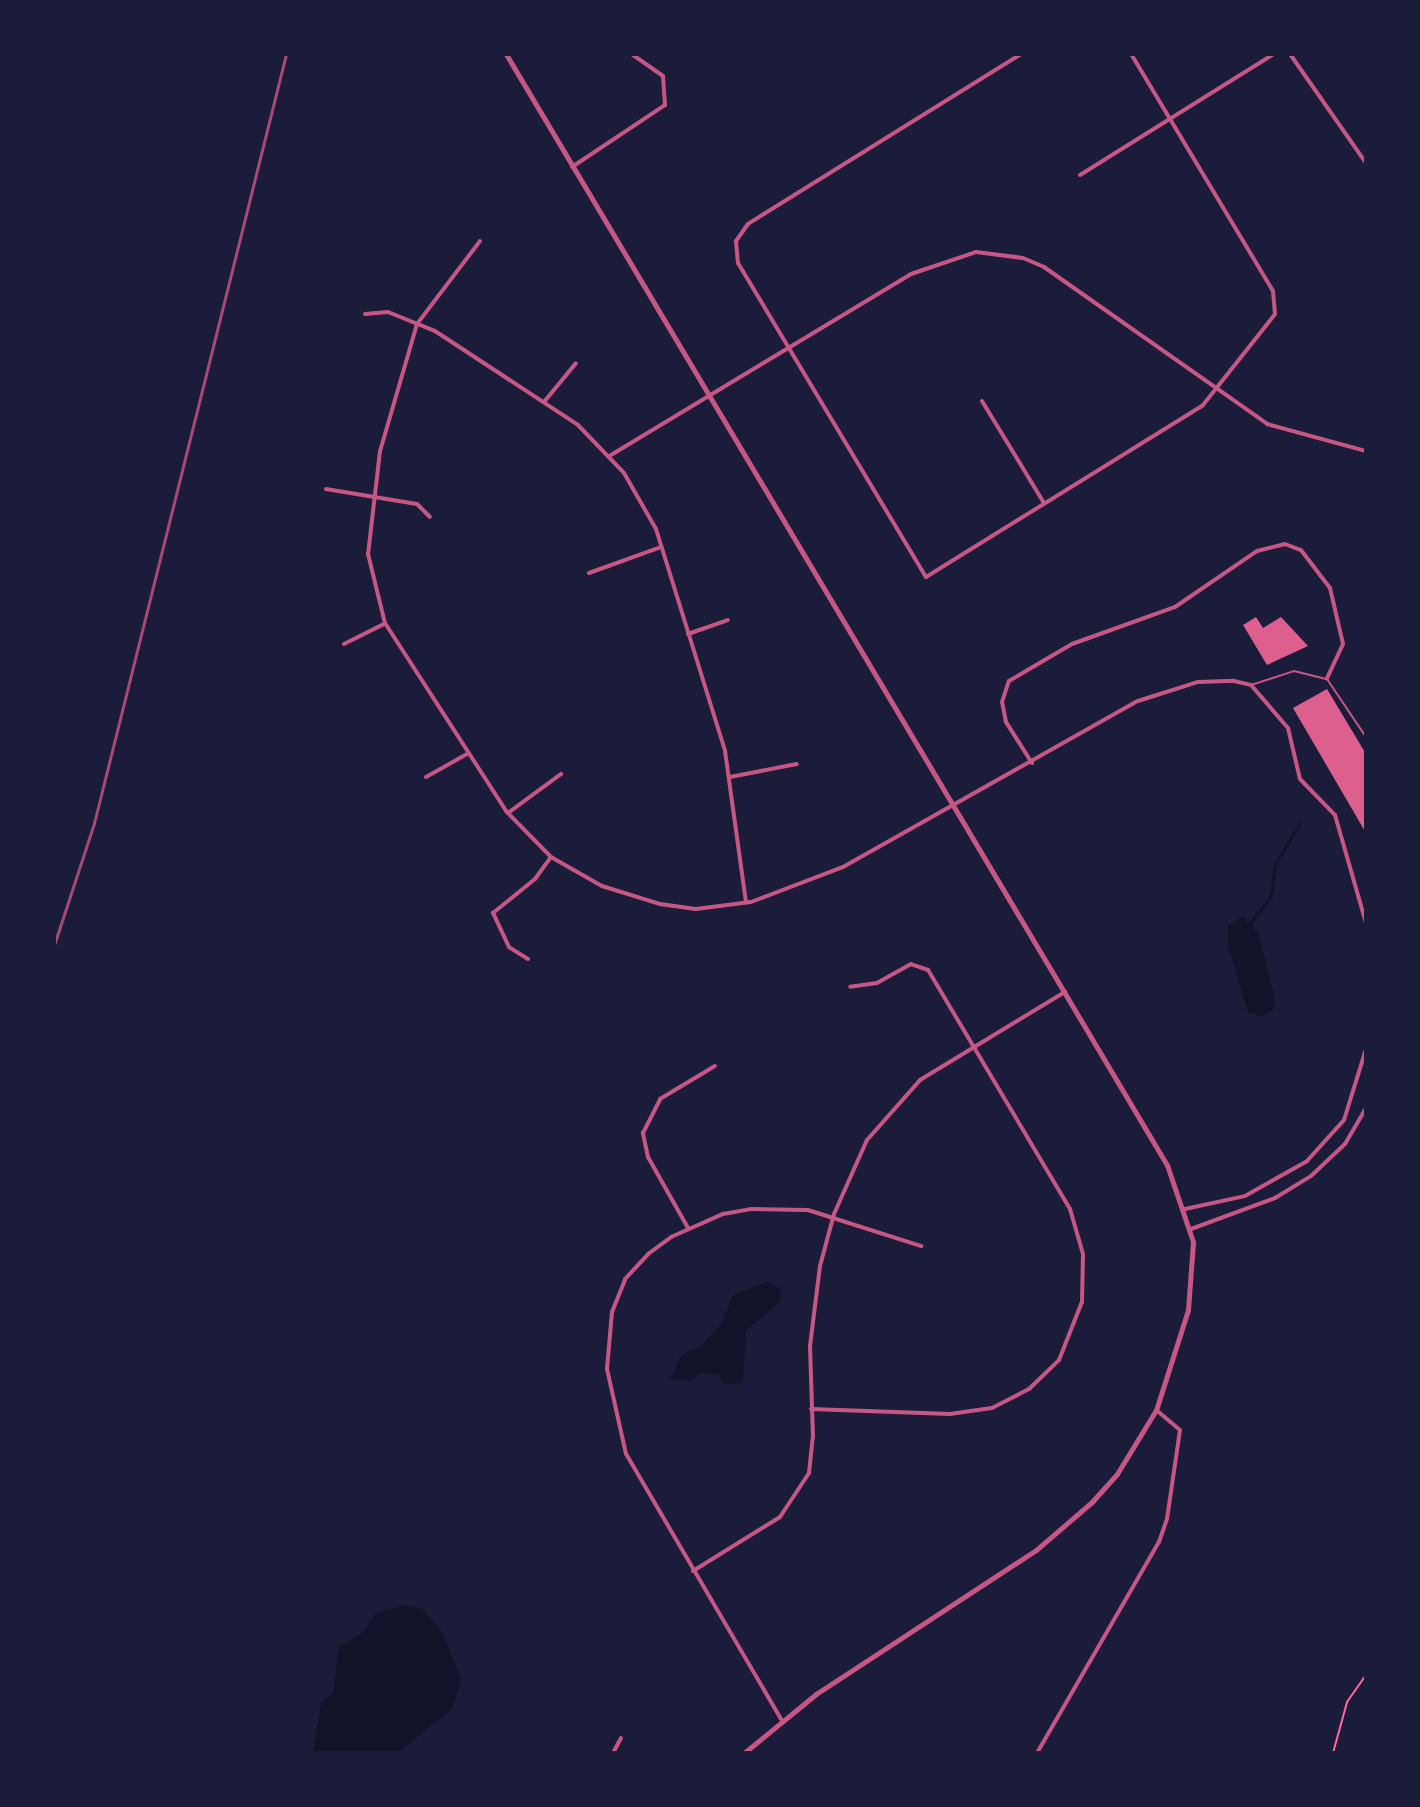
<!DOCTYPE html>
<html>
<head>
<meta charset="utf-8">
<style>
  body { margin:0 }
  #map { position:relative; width:1420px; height:1807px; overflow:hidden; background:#1b1b3a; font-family:Quicksand,sans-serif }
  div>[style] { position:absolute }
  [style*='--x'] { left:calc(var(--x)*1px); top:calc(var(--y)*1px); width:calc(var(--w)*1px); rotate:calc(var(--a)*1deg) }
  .water>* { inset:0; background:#12122b }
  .stream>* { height:3px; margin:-1.5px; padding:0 1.5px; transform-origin:1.5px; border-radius:1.5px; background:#12122b }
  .building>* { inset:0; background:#dd5f8e }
  .path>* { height:2px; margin:-1px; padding:0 1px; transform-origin:1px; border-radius:1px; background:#ff6b9d }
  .service>* { height:2px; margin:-1px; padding:0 1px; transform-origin:1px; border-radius:1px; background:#c65784 }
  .minor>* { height:4px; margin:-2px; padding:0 2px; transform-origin:2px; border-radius:2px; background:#c65784 }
  .tertiary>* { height:5px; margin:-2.5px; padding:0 2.5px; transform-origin:2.5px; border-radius:2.5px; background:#c65784 }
  .rail>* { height:3px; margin:-1.5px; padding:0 1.5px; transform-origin:1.5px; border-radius:1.5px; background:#a44b75 }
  span { translate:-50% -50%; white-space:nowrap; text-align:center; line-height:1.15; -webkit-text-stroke:8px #1b1b3a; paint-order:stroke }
  .frame { position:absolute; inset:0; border:56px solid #1b1b3a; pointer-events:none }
</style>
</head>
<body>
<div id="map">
  <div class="water">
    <div style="clip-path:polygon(1243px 917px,1258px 932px,1275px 1000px,1274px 1009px,1262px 1016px,1248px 1012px,1228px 946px,1228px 926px)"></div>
    <div style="clip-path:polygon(767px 1282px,780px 1288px,781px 1301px,746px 1331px,743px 1381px,735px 1385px,723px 1383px,719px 1375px,700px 1373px,692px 1381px,670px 1380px,681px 1355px,701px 1346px,722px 1323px,733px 1295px)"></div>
    <div style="clip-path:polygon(404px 1605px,424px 1610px,442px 1632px,461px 1679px,452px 1709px,397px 1753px,313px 1753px,321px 1703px,333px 1693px,339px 1646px,360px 1635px,377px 1613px)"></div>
  </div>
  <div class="stream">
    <div style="--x:1250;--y:923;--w:34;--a:-52"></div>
    <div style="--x:1271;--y:896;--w:32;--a:-83"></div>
    <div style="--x:1275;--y:864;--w:48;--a:-58.6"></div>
  </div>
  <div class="building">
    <div style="clip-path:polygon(1256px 617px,1263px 628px,1281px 617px,1308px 646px,1267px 665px,1243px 625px)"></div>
    <div style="clip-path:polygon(1327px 689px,1366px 754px,1366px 833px,1293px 708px)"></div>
  </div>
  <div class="path">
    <div style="--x:1333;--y:1753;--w:53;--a:-74.6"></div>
    <div style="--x:1347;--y:1702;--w:33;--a:-55"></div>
  </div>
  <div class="service">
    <div style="--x:1251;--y:685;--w:45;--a:-18"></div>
    <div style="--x:1294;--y:671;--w:34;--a:14"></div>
    <div style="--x:1327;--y:679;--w:70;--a:56.1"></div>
  </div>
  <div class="minor">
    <div style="--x:1021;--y:54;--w:322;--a:148.1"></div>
    <div style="--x:748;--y:224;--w:21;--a:125"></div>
    <div style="--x:736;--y:241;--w:22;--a:85"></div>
    <div style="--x:738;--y:263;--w:366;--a:59.1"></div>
    <div style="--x:926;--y:577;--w:326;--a:-31.8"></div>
    <div style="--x:1203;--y:405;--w:116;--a:-51.6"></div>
    <div style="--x:1275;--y:314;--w:23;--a:-95"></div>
    <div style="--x:1273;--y:291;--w:276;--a:-120.9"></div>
    <div style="--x:1290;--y:54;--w:133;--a:55.1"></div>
    <div style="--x:572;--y:167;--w:112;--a:-33.7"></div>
    <div style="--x:665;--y:105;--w:29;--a:-94"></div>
    <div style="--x:663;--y:76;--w:39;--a:-145"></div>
    <div style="--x:1080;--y:175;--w:229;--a:-32"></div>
    <div style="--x:480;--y:241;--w:104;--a:127.2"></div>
    <div style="--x:417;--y:324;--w:132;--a:106.2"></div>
    <div style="--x:380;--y:451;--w:104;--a:96.6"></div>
    <div style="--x:368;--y:554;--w:71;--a:76.2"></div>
    <div style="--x:385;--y:623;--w:224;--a:57.2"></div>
    <div style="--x:506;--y:811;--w:64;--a:45.6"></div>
    <div style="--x:551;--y:857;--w:59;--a:29.6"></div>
    <div style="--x:602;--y:886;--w:61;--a:17.2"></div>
    <div style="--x:660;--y:904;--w:36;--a:8"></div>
    <div style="--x:696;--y:909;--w:55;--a:-7.3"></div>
    <div style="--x:751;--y:902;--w:98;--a:-20.8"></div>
    <div style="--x:843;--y:867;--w:338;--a:-29.4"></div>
    <div style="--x:1138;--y:701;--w:63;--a:-17.6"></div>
    <div style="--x:1198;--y:682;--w:36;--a:-2"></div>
    <div style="--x:1234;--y:681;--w:17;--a:13"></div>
    <div style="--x:1251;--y:685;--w:57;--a:49.3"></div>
    <div style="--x:1288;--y:728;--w:52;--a:76.8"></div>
    <div style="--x:1300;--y:779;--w:50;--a:45.8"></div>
    <div style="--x:1335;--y:815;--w:112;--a:74"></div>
    <div style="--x:365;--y:314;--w:23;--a:-5"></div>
    <div style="--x:388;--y:312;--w:51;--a:22"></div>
    <div style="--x:435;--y:331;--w:171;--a:33.3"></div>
    <div style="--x:578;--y:425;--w:66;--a:46.2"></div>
    <div style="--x:624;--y:473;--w:64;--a:60.3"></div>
    <div style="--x:656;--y:529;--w:232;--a:72.7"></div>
    <div style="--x:725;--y:751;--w:153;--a:82.1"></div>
    <div style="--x:982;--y:401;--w:119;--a:58.7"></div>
    <div style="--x:544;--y:402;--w:50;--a:-50.6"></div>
    <div style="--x:611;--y:455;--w:350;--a:-31.1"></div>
    <div style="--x:911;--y:274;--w:69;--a:-18.7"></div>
    <div style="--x:976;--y:252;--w:47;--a:7.3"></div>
    <div style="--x:1023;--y:258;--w:23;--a:23"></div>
    <div style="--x:1044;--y:267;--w:273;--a:35.1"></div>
    <div style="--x:1267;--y:424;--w:103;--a:15.3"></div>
    <div style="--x:326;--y:489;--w:92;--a:9.4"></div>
    <div style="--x:417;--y:504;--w:18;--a:45"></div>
    <div style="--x:589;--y:573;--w:77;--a:-19.9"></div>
    <div style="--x:688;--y:634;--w:42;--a:-19.3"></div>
    <div style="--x:344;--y:644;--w:45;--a:-26.6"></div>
    <div style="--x:1032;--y:763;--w:49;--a:-122.4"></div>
    <div style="--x:1006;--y:722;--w:20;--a:-101"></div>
    <div style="--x:1002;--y:702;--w:22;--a:-72"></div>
    <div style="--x:1009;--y:681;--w:73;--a:-30.4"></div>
    <div style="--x:1072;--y:644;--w:109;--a:-19.8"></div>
    <div style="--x:1175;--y:607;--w:99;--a:-34.3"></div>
    <div style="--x:1257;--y:551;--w:29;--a:-14"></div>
    <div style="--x:1285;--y:544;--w:17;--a:21"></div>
    <div style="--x:1301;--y:550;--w:48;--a:52.7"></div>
    <div style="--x:1330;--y:588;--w:57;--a:76.9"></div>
    <div style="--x:1343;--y:644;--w:38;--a:115"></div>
    <div style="--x:426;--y:777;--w:47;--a:-29.3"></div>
    <div style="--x:730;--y:777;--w:68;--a:-11"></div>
    <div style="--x:508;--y:813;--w:66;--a:-36.3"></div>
    <div style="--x:528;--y:959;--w:22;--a:-148"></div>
    <div style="--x:509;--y:947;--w:38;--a:-115"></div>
    <div style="--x:493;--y:913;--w:54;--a:-39"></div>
    <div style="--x:535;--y:879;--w:27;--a:-54"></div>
    <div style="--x:1185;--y:1209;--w:61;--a:-12.2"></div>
    <div style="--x:1245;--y:1196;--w:71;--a:-29.4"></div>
    <div style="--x:1307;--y:1161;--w:55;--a:-47.9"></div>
    <div style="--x:1344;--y:1120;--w:74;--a:-72.8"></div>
    <div style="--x:688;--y:1228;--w:81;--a:-119.4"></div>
    <div style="--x:648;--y:1157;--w:25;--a:-102"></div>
    <div style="--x:643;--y:1133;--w:38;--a:-63"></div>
    <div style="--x:660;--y:1099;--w:64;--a:-31"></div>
    <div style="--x:1191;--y:1229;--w:90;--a:-20.3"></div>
    <div style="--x:1275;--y:1198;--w:42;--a:-31.4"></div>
    <div style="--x:1311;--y:1176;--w:47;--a:-43.3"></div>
    <div style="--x:1345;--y:1144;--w:42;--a:-59.7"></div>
    <div style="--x:811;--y:1409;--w:139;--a:2.1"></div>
    <div style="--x:950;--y:1414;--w:42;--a:-8.1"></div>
    <div style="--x:992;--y:1408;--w:42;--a:-27.2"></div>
    <div style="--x:1029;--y:1389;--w:42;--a:-44"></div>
    <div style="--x:1059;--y:1360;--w:62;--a:-68.4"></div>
    <div style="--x:1082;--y:1302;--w:48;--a:-88.8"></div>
    <div style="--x:1083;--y:1254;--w:47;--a:-106.1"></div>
    <div style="--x:1070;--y:1209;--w:278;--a:-120.7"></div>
    <div style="--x:928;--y:970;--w:18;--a:-161"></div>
    <div style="--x:911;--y:964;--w:39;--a:151"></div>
    <div style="--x:877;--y:983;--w:27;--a:172"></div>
    <div style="--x:693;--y:1571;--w:102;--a:-31.8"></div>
    <div style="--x:780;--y:1517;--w:53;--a:-56.6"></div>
    <div style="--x:809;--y:1473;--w:36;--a:-84"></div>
    <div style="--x:813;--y:1437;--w:91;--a:-91.9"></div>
    <div style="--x:810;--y:1346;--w:81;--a:-82.9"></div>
    <div style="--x:820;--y:1266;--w:54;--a:-74.9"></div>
    <div style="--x:834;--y:1214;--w:81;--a:-66"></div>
    <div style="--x:867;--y:1140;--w:80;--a:-48.5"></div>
    <div style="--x:920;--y:1080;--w:170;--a:-31.3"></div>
    <div style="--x:781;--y:1719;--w:307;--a:-120.3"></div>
    <div style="--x:626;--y:1454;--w:87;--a:-102.6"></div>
    <div style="--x:607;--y:1369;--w:57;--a:-85"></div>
    <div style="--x:612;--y:1312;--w:35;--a:-68"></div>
    <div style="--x:625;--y:1279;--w:34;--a:-47"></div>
    <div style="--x:648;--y:1254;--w:29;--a:-36"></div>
    <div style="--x:671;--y:1237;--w:57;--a:-23.9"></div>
    <div style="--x:723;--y:1214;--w:28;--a:-10"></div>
    <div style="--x:751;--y:1209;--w:57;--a:1"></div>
    <div style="--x:808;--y:1210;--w:119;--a:17.7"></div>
    <div style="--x:613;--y:1753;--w:17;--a:-62"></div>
    <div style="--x:1037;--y:1753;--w:244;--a:-60"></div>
    <div style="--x:1159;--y:1542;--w:24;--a:-71"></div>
    <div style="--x:1167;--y:1519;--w:90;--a:-81.7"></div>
    <div style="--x:1180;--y:1430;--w:31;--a:-140"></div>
  </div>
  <div class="tertiary">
    <div style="--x:506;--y:54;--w:1293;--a:59.25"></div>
    <div style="--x:1167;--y:1165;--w:81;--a:71.3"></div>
    <div style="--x:1193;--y:1242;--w:68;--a:94.2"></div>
    <div style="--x:1188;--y:1310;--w:105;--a:107.7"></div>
    <div style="--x:1156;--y:1410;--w:75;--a:121.4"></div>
    <div style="--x:1117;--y:1474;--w:36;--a:132"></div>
    <div style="--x:1093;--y:1501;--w:75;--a:139.3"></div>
    <div style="--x:1036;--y:1550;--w:263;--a:146.8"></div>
    <div style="--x:816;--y:1694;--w:93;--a:140.7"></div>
  </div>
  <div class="rail">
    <div style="--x:54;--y:945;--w:128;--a:-71.8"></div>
    <div style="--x:94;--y:823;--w:793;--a:-75.98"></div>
  </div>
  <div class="frame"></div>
</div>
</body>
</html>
